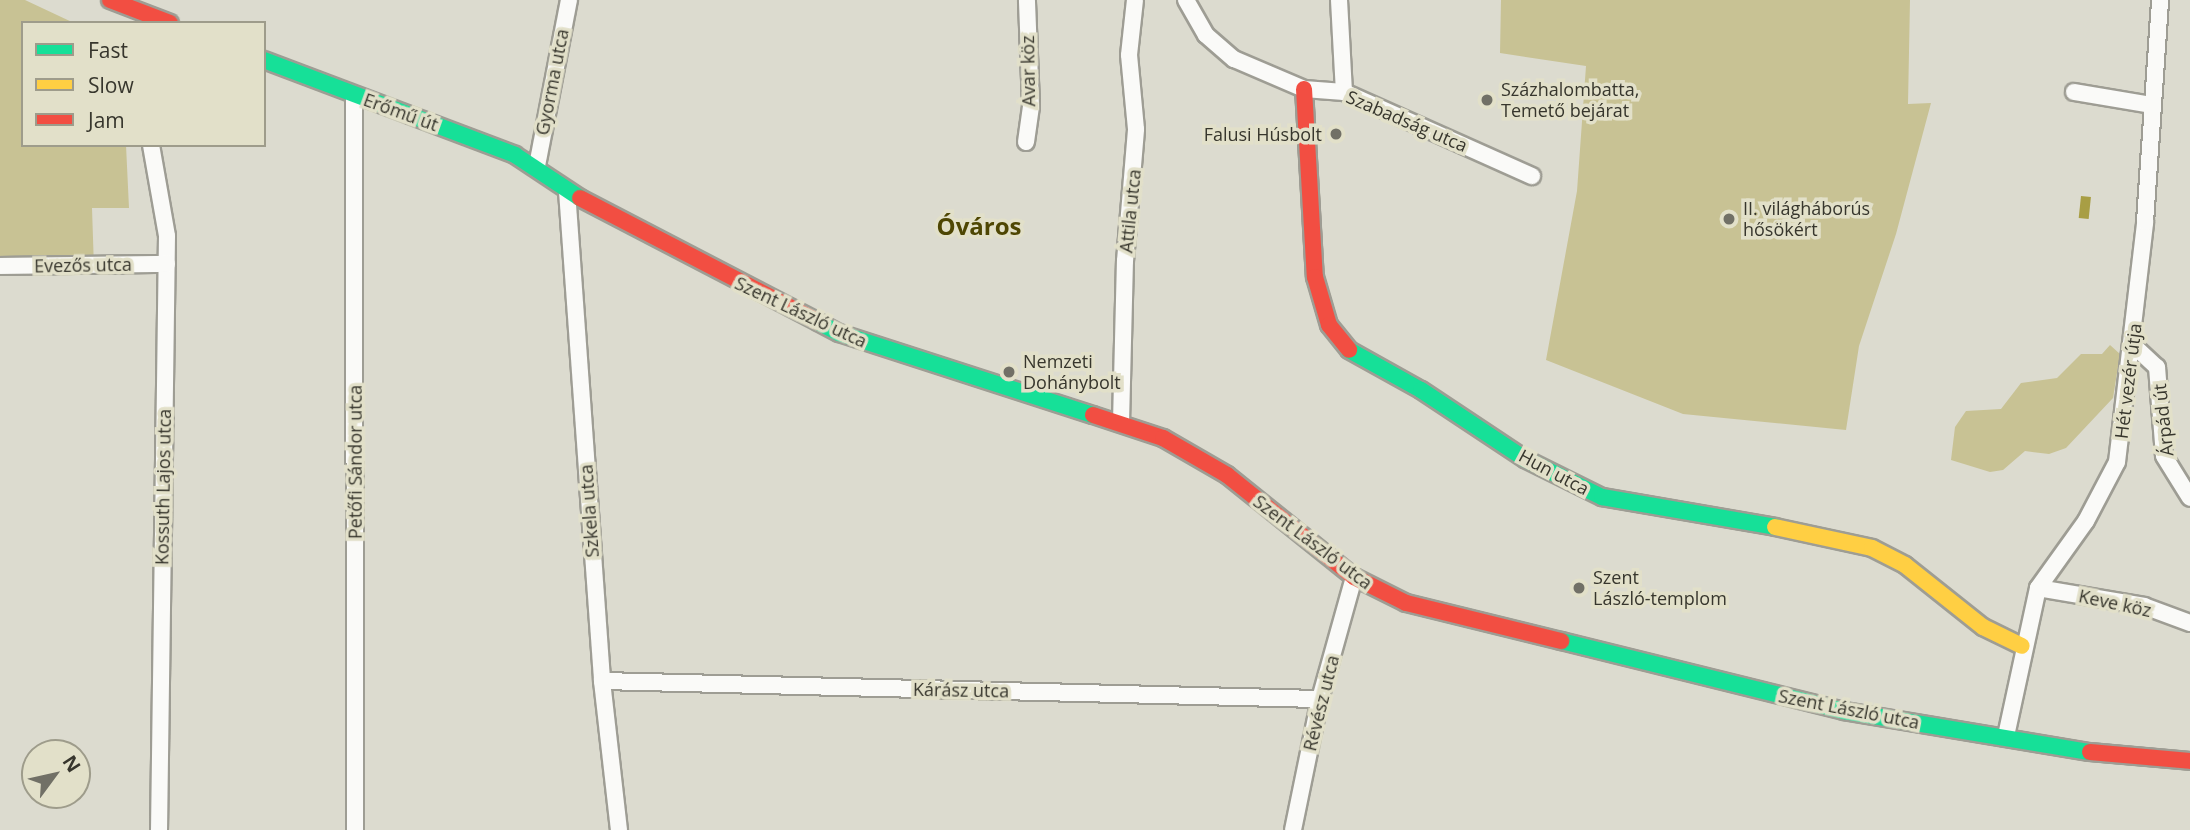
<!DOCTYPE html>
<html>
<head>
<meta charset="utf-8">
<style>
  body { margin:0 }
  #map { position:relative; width:2190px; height:830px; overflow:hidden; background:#dcdbcf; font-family:"Open Sans",sans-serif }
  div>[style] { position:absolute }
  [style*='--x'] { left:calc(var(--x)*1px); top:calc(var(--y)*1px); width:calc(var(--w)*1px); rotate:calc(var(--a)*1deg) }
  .green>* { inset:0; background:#c8c294 }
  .water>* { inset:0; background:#a89e44; transform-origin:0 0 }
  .roads { filter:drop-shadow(2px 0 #9e9d94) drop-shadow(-2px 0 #9e9d94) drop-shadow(0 2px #9e9d94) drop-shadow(0 -2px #9e9d94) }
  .street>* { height:16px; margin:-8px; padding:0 8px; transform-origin:8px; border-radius:8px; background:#fafaf8 }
  .fast>* { height:16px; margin:-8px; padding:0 8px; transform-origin:8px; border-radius:8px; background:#16e098 }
  .slow>* { height:16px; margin:-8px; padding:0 8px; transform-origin:8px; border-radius:8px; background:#ffcf43 }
  .jam>* { height:16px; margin:-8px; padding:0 8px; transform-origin:8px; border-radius:8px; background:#f24e42 }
  .dots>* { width:19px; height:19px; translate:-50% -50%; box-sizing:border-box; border:4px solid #e2e0c9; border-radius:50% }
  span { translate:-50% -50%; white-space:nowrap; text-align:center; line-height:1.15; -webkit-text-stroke:7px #e2e0c9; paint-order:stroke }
  .street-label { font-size:18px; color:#37362d }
  .poi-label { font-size:18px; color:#37362d }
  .left { translate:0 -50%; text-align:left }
  .right { translate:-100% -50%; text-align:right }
  .district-label { font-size:24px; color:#4e4603; font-weight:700 }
  .legend { position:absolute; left:21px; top:21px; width:245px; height:126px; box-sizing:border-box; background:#e2e0c9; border:2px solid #9e9c8b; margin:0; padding:9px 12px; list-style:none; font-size:21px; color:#37362d }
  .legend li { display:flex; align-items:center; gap:14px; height:35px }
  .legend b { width:35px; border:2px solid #9e9c8b }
  .north { position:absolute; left:21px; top:739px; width:70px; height:70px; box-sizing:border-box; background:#e2e0c9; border:2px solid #9e9c8b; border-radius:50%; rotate:57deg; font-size:19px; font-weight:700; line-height:28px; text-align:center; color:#37362d }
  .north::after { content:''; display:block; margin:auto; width:24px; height:32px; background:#717066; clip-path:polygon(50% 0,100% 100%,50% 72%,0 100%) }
</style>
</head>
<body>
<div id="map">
  <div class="green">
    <div style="clip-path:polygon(0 0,25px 0,74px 23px,23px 23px,23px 145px,126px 145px,129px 208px,92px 208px,94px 268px,0 265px)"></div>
    <div style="clip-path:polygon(1501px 0,1910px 0,1908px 104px,1931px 103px,1896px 234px,1859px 346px,1846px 430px,1683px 414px,1546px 360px,1577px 191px,1586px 66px,1500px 53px)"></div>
    <div style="clip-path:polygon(2110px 345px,2120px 354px,2113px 398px,2066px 448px,2049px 454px,2025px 451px,2003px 470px,1990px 472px,1951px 460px,1955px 427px,1966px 411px,2001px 409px,2021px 383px,2057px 378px,2081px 354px,2102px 354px)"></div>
  </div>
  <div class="water">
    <div style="left:2081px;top:196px;width:10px;height:22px;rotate:6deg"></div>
  </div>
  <div class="roads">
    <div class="street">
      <div style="--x:1186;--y:0;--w:40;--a:60.3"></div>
      <div style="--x:1206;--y:35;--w:37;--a:41"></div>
      <div style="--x:1234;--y:59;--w:76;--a:23.2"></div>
      <div style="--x:1304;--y:89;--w:40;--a:4.3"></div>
      <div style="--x:1344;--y:92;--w:206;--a:24.1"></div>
      <div style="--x:1339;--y:0;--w:92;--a:86.9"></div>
      <div style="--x:2074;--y:92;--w:79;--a:9.5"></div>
      <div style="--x:354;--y:95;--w:735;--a:89.92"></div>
      <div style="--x:1026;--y:142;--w:36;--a:-82"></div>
      <div style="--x:1031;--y:106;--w:106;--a:-92.2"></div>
      <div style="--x:151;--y:145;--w:92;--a:80"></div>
      <div style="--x:167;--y:236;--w:594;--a:90.77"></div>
      <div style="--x:537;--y:166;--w:169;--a:-79.1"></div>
      <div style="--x:567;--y:191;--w:491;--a:85.9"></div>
      <div style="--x:602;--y:681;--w:150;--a:83.5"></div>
      <div style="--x:0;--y:266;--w:167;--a:-0.7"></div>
      <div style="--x:2133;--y:345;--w:33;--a:43"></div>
      <div style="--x:2157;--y:367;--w:89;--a:85.5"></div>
      <div style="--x:2164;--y:456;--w:49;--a:58.2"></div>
      <div style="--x:1121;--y:423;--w:162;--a:-88.6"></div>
      <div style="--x:1125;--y:261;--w:132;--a:-85.2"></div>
      <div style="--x:1136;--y:129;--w:74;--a:-95.4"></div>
      <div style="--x:1129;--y:55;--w:55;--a:-83.8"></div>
      <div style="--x:2038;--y:588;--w:108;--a:9.6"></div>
      <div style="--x:2144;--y:606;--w:49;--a:20.3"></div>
      <div style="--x:602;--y:681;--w:718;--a:1.44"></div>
      <div style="--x:2006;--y:736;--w:151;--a:-77.8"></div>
      <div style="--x:2038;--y:588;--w:82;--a:-54.4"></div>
      <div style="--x:2086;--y:521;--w:67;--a:-62.3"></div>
      <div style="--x:2117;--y:462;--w:242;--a:-83.3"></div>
      <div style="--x:2145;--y:222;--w:223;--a:-86.1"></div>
      <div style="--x:1293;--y:830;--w:134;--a:-78.4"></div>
      <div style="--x:1320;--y:699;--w:127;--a:-74.4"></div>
    </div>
    <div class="fast">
      <div style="--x:264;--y:60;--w:268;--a:20.7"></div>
      <div style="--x:515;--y:155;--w:78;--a:33.5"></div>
      <div style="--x:818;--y:322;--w:24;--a:28"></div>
      <div style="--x:839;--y:333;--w:267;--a:17.9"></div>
      <div style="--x:1349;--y:350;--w:82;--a:29.1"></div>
      <div style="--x:1421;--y:390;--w:125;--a:33.6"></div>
      <div style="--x:1525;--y:459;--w:86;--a:26.3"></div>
      <div style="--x:1602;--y:497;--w:176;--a:9.8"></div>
      <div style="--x:1561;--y:641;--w:292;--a:13.9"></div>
      <div style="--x:1844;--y:711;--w:249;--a:9.5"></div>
    </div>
    <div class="slow">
      <div style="--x:1775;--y:527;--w:99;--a:12.2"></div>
      <div style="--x:1872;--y:548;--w:37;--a:27"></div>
      <div style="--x:1905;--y:565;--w:100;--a:38.5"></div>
      <div style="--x:1983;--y:627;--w:43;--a:26"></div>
    </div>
    <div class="jam">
      <div style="--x:110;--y:0;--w:64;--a:21"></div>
      <div style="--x:1304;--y:89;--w:188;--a:86.7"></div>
      <div style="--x:1315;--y:277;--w:50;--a:73.7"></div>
      <div style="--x:1329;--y:325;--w:32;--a:51"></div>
      <div style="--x:580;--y:198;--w:268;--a:27.5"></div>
      <div style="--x:1093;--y:415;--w:74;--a:18.2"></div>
      <div style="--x:1163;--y:438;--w:74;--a:30"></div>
      <div style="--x:1227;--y:475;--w:163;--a:38.8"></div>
      <div style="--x:1354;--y:577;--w:58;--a:26.6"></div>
      <div style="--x:1406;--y:603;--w:160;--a:13.8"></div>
      <div style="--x:2090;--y:752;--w:100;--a:5.1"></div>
    </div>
  </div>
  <div class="dots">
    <div style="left:1487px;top:100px;background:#717066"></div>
    <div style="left:1336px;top:134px;background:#717066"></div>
    <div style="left:1729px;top:219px;background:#717066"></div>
    <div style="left:1009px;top:372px;background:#717066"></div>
    <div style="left:1579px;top:588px;background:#717066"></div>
  </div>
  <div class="street-label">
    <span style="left:1028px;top:71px;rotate:-91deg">Avar köz</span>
    <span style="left:552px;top:82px;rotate:-79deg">Gyorma utca</span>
    <span style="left:401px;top:112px;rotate:20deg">Erőmű út</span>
    <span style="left:1407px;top:121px;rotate:23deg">Szabadság utca</span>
    <span style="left:1130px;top:211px;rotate:-84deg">Attila utca</span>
    <span style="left:83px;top:265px;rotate:-1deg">Evezős utca</span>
    <span style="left:801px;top:312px;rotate:25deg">Szent László utca</span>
    <span style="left:2128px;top:381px;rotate:-83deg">Hét vezér útja</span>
    <span style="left:2163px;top:420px;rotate:-96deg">Árpád út</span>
    <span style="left:355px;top:462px;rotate:-90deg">Petőfi Sándor utca</span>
    <span style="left:1554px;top:472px;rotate:28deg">Hun utca</span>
    <span style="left:163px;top:487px;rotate:-89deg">Kossuth Lajos utca</span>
    <span style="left:589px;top:511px;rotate:-94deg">Szkela utca</span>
    <span style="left:1313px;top:542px;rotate:37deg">Szent László utca</span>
    <span style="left:2115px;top:603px;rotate:12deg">Keve köz</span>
    <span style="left:961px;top:690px;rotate:1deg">Kárász utca</span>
    <span style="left:1321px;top:703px;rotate:-76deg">Révész utca</span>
    <span style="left:1849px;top:709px;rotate:11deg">Szent László utca</span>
  </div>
  <div class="poi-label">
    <span class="left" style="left:1501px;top:100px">Százhalombatta,<br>Temető bejárat</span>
    <span class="right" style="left:1322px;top:134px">Falusi Húsbolt</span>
    <span class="left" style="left:1743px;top:219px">II. világháborús<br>hősökért</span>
    <span class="left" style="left:1023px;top:372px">Nemzeti<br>Dohánybolt</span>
    <span class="left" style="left:1593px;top:588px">Szent<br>László-templom</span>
  </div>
  <div class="district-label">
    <span style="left:979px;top:226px">Óváros</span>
  </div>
  <ul class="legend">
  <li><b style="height:9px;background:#16e098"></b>Fast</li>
  <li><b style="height:9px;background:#ffcf43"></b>Slow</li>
  <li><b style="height:9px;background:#f24e42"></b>Jam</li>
  </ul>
  <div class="north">N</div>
</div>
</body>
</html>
